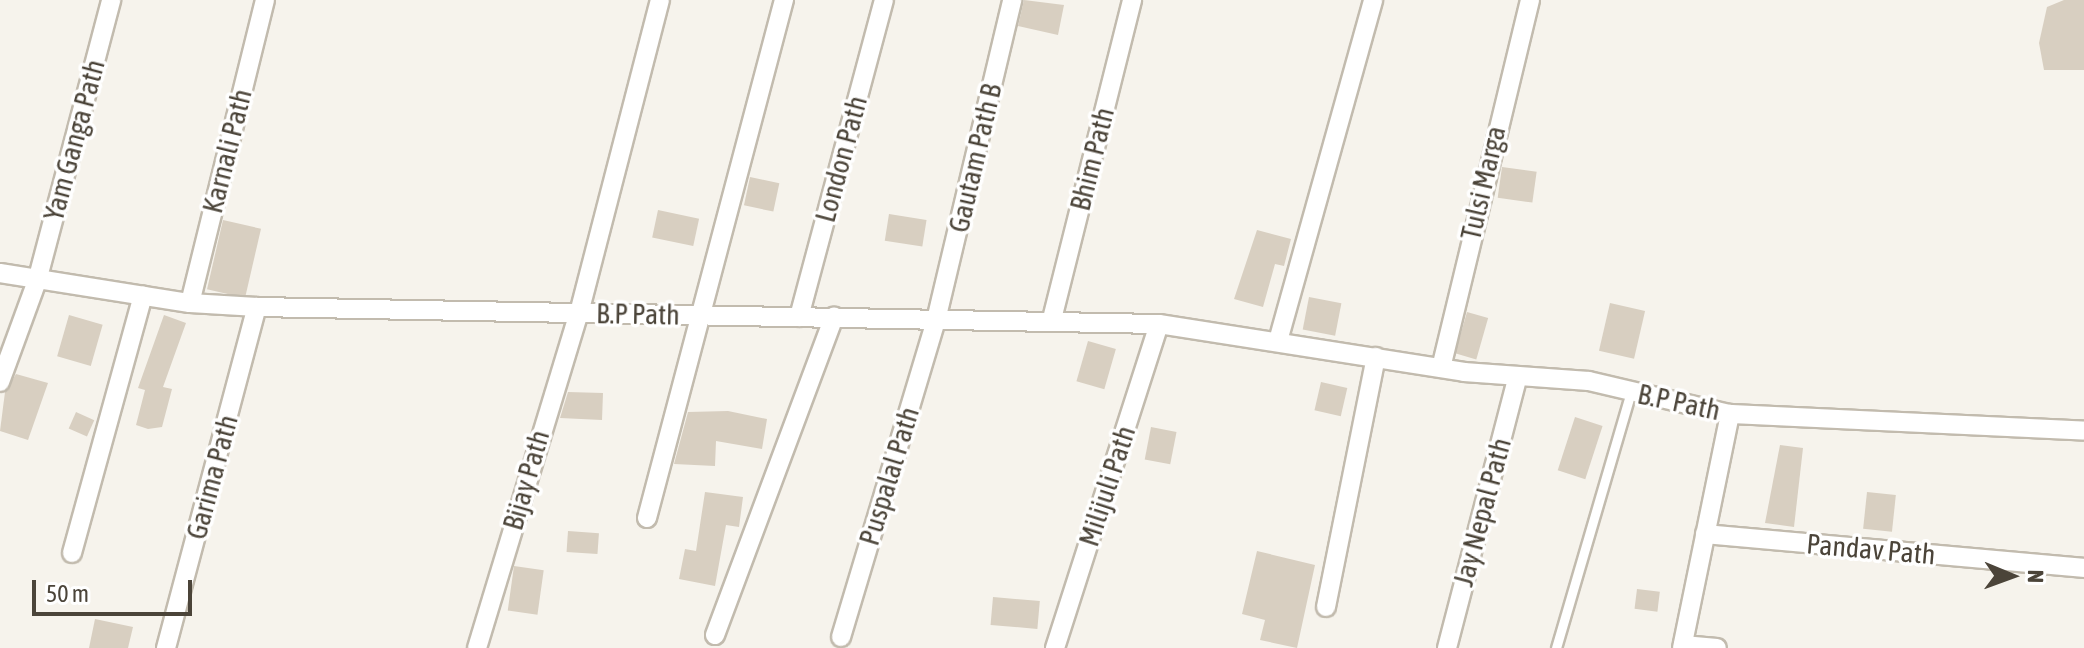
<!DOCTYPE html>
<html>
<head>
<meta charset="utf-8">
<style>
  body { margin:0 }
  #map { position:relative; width:2084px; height:648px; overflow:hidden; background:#f6f3ec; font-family:"Asap Condensed",sans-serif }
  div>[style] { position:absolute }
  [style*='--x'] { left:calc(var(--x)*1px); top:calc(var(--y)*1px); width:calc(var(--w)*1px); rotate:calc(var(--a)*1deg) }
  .building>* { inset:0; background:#d8cfc1; transform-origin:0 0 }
  .roads { filter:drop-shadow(2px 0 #c2bbae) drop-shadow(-2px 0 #c2bbae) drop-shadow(0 2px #c2bbae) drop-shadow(0 -2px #c2bbae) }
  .service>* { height:9px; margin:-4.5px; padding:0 4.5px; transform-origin:4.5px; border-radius:4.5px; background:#fff }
  .minor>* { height:18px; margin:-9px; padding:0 9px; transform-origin:9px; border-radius:9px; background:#fff }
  span { translate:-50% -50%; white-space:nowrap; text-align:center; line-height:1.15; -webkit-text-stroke:7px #fff; paint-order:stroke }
  .street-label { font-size:28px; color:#4b4439 }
  .north { position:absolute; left:1972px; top:536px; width:80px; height:80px; -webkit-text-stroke:6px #fff; paint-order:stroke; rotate:91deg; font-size:22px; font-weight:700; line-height:32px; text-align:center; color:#4b4439 }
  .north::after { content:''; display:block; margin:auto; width:28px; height:36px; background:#4b4439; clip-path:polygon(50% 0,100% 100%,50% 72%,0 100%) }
  .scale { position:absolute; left:32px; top:580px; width:160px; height:36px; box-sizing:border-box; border:4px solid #4b4439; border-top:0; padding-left:10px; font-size:24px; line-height:28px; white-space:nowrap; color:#4b4439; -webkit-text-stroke:6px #fff; paint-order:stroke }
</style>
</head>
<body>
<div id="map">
  <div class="building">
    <div style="clip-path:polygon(1024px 0,1064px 5px,1058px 35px,1018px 26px)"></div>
    <div style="clip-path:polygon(2064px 0,2084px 0,2084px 70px,2044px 70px,2039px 43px,2047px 7px)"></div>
    <div style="left:1502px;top:167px;width:35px;height:31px;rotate:8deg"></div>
    <div style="left:750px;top:177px;width:30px;height:29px;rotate:12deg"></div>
    <div style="left:658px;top:210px;width:42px;height:28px;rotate:12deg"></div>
    <div style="left:889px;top:214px;width:38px;height:27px;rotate:9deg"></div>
    <div style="left:223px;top:220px;width:39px;height:71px;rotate:13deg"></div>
    <div style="clip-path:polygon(1257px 230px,1291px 239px,1284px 266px,1275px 264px,1263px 307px,1234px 299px)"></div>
    <div style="left:1309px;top:297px;width:33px;height:33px;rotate:11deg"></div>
    <div style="left:1610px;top:303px;width:36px;height:49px;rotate:13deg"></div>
    <div style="left:1467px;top:312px;width:22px;height:43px;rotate:16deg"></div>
    <div style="left:69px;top:315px;width:35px;height:43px;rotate:16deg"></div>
    <div style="clip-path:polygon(164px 315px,186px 323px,163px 387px,172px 389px,162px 427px,148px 429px,136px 425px,145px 390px,138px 388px)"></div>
    <div style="left:1088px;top:341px;width:29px;height:42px;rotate:16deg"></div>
    <div style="clip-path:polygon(16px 374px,48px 383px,28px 440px,0 431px,5px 392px)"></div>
    <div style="left:1321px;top:382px;width:27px;height:29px;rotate:13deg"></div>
    <div style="clip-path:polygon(568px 392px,603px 393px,602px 420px,560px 418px)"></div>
    <div style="clip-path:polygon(728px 411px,767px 419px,762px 449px,716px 441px,715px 466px,674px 464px,688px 412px)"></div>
    <div style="left:76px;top:412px;width:20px;height:18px;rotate:24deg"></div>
    <div style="left:1575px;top:417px;width:29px;height:56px;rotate:18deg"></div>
    <div style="left:1151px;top:427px;width:26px;height:33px;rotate:11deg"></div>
    <div style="clip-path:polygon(1780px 445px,1803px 448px,1794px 527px,1765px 523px)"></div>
    <div style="clip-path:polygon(705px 492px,743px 497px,739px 527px,726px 525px,715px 586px,679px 579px,685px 549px,696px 551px)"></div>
    <div style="left:1867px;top:492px;width:29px;height:37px;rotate:6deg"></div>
    <div style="left:568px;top:531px;width:31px;height:21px;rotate:4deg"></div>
    <div style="clip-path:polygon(1257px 551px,1315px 565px,1297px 648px,1260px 640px,1265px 620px,1242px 614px)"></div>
    <div style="left:514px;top:566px;width:30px;height:45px;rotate:8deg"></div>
    <div style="left:1637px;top:589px;width:23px;height:20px;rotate:7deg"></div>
    <div style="left:993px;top:597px;width:47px;height:28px;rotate:5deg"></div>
    <div style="clip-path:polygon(95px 619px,133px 627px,128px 648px,89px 648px)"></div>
  </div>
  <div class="roads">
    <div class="service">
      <div style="--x:1556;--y:648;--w:268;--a:-73.7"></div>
    </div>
    <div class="minor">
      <div style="--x:0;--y:273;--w:192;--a:9"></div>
      <div style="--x:190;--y:303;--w:67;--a:3.4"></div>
      <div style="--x:257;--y:307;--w:902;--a:1.08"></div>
      <div style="--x:1159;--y:324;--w:309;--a:8.9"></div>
      <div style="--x:1464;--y:372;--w:125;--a:4.1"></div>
      <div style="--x:1589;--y:381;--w:145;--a:13.2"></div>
      <div style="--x:1730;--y:414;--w:354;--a:2.7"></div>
      <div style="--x:190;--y:303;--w:312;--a:-76.1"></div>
      <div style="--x:799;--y:317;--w:328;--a:-75"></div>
      <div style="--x:1052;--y:319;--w:329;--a:-75.9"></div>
      <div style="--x:1278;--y:341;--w:354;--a:-74.4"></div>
      <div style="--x:1441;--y:368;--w:379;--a:-76.4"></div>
      <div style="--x:0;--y:382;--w:108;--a:-69.9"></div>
      <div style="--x:37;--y:281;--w:291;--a:-75.2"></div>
      <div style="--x:647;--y:518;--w:536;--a:-75.19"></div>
      <div style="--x:1705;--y:534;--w:381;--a:5.1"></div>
      <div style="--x:72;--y:553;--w:267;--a:-74.6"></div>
      <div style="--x:1326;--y:607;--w:255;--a:-78.7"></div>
      <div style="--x:715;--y:635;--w:340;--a:-69.5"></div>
      <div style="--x:841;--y:637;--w:335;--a:-73.3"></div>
      <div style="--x:937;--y:316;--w:325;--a:-76.6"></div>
      <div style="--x:1683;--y:645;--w:34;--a:5"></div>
      <div style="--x:166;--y:648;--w:353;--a:-75.1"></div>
      <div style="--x:477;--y:648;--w:350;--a:-73.1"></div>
      <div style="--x:579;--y:313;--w:323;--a:-75.5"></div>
      <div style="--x:1055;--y:648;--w:340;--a:-72.2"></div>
      <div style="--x:1447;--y:648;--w:281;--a:-75.4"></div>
      <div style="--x:1682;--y:648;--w:239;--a:-78.4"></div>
    </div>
  </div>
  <div class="street-label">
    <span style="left:74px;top:140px;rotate:-75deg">Yam Ganga Path</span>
    <span style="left:227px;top:151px;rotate:-76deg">Karnali Path</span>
    <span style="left:975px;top:158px;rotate:-77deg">Gautam Path B</span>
    <span style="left:841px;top:159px;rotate:-75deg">London Path</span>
    <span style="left:1092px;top:159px;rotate:-76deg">Bhim Path</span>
    <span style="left:1483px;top:183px;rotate:-77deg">Tulsi Marga</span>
    <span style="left:638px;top:314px;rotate:1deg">B.P Path</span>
    <span style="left:1679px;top:402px;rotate:12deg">B.P Path</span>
    <span style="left:889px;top:476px;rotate:-73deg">Puspalal Path</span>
    <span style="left:212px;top:477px;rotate:-75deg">Garima Path</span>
    <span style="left:526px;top:480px;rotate:-74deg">Bijay Path</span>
    <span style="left:1107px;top:486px;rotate:-72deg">Milijuli Path</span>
    <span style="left:1482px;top:512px;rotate:-75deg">Jay Nepal Path</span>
    <span style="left:1871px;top:549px;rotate:5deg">Pandav Path</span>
  </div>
  <div class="north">N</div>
  <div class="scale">50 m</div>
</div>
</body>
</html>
